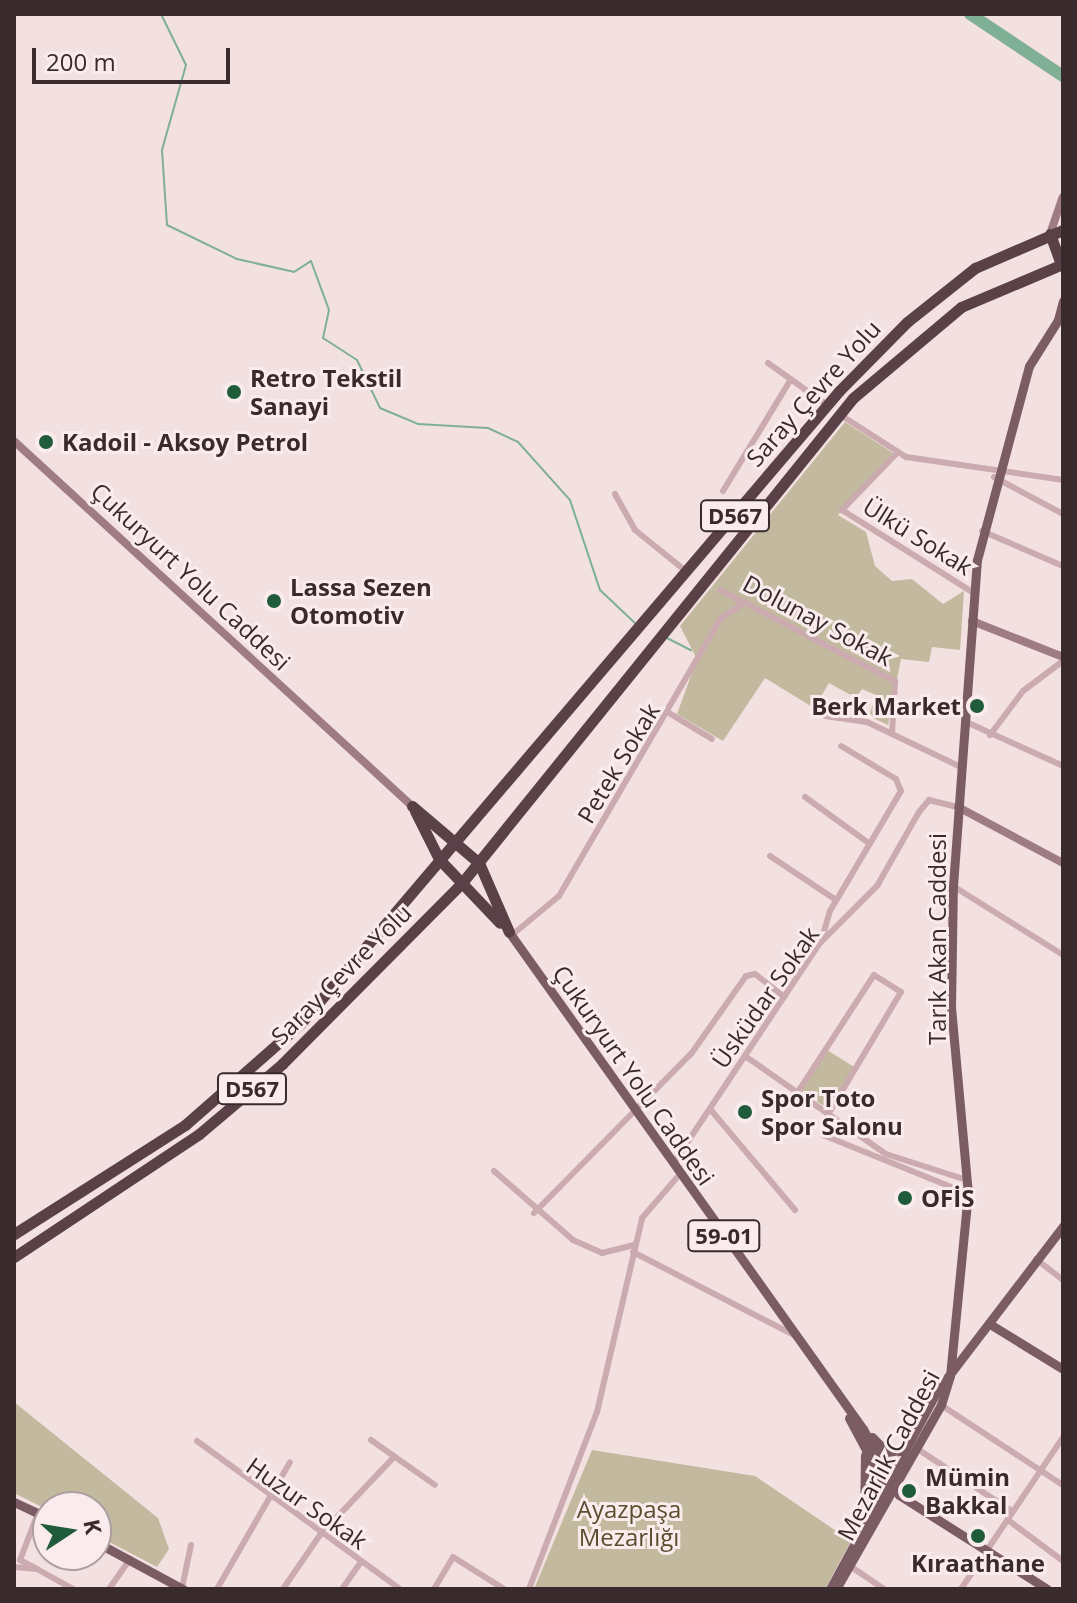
<!DOCTYPE html>
<html>
<head>
<meta charset="utf-8">
<style>
  body { margin:0 }
  #map { position:relative; width:1077px; height:1603px; overflow:hidden; background:#f3e0e1; font-family:"Open Sans",sans-serif }
  div>[style] { position:absolute }
  [style*='--x'] { left:calc(var(--x)*1px); top:calc(var(--y)*1px); width:calc(var(--w)*1px); rotate:calc(var(--a)*1deg) }
  .green>* { inset:0; background:#c2b99f; transform-origin:0 0 }
  .stream>* { height:2px; margin:-1px; padding:0 1px; transform-origin:1px; border-radius:1px; background:#7fb095 }
  .river>* { height:12px; margin:-6px; padding:0 6px; transform-origin:6px; border-radius:6px; background:#7fb095 }
  .street>* { height:6px; margin:-3px; padding:0 3px; transform-origin:3px; border-radius:3px; background:#cbabb0 }
  .secondary>* { height:8px; margin:-4px; padding:0 4px; transform-origin:4px; border-radius:4px; background:#9f7c84 }
  .primary>* { height:9px; margin:-4.5px; padding:0 4.5px; transform-origin:4.5px; border-radius:4.5px; background:#7b5c64 }
  .highway>* { height:11px; margin:-5.5px; padding:0 5.5px; transform-origin:5.5px; border-radius:5.5px; background:#5a4148 }
  .dots>* { width:22px; height:22px; translate:-50% -50%; box-sizing:border-box; border:4px solid #faeced; border-radius:50% }
  span { translate:-50% -50%; white-space:nowrap; text-align:center; line-height:1.15; -webkit-text-stroke:6px #faeced; paint-order:stroke }
  .shield-label span { padding:2px 6px; background:#faeced; border:2px solid; border-radius:6px; -webkit-text-stroke-width:0 }
  .shield-label { font-size:22px; color:#392a2e; font-weight:700 }
  .poi-label { font-size:24px; color:#392a2e; font-weight:700 }
  .left { translate:0 -50%; text-align:left }
  .right { translate:-100% -50%; text-align:right }
  .street-label { font-size:24px; color:#392a2e }
  .park-label { font-size:24px; color:#584e2e }
  .frame { position:absolute; inset:0; border:16px solid #392a2e; pointer-events:none }
  .north { position:absolute; left:32px; top:1491px; width:80px; height:80px; box-sizing:border-box; background:#faeced; border:2px solid #ad9ea1; border-radius:50%; rotate:78deg; font-size:22px; font-weight:700; line-height:32px; text-align:center; color:#392a2e }
  .north::after { content:''; display:block; margin:auto; width:28px; height:36px; background:#205b3c; clip-path:polygon(50% 0,100% 100%,50% 72%,0 100%) }
  .scale { position:absolute; left:32px; top:48px; width:198px; height:36px; box-sizing:border-box; border:4px solid #392a2e; border-top:0; padding-left:10px; font-size:24px; line-height:28px; white-space:nowrap; color:#392a2e; -webkit-text-stroke:6px #faeced; paint-order:stroke }
</style>
</head>
<body>
<div id="map">
  <div class="green">
    <div style="clip-path:polygon(845px 422px,893px 453px,838px 515px,866px 532px,875px 566px,892px 581px,912px 579px,943px 604px,964px 591px,960px 650px,932px 647px,929px 662px,901px 659px,888px 725px,869px 716px,876px 695px,862px 689px,856px 698px,829px 683px,814px 708px,765px 678px,723px 741px,677px 714px,697px 659px,680px 626px)"></div>
    <div style="left:827px;top:1050px;width:32px;height:49px;rotate:32deg"></div>
    <div style="clip-path:polygon(14px 1402px,158px 1518px,169px 1549px,157px 1567px,96px 1535px,96px 1507px,48px 1510px,14px 1493px)"></div>
    <div style="clip-path:polygon(592px 1450px,755px 1476px,851px 1541px,825px 1589px,534px 1589px)"></div>
  </div>
  <div class="stream">
    <div style="--x:161;--y:14;--w:57;--a:63.9"></div>
    <div style="--x:186;--y:65;--w:88;--a:105.8"></div>
    <div style="--x:162;--y:150;--w:75;--a:86.2"></div>
    <div style="--x:167;--y:225;--w:78;--a:25.9"></div>
    <div style="--x:237;--y:259;--w:58;--a:12.8"></div>
    <div style="--x:294;--y:272;--w:20;--a:-33"></div>
    <div style="--x:311;--y:261;--w:52;--a:69.8"></div>
    <div style="--x:329;--y:310;--w:29;--a:102"></div>
    <div style="--x:323;--y:338;--w:40;--a:32.9"></div>
    <div style="--x:357;--y:360;--w:53;--a:64.4"></div>
    <div style="--x:380;--y:408;--w:41;--a:22.8"></div>
    <div style="--x:418;--y:424;--w:70;--a:3.3"></div>
    <div style="--x:488;--y:428;--w:33;--a:25"></div>
    <div style="--x:518;--y:442;--w:78;--a:48.1"></div>
    <div style="--x:570;--y:500;--w:95;--a:71.6"></div>
    <div style="--x:600;--y:590;--w:48;--a:43.3"></div>
    <div style="--x:667;--y:638;--w:27;--a:27"></div>
  </div>
  <div class="river">
    <div style="--x:970;--y:14;--w:112;--a:33.7"></div>
  </div>
  <div class="street">
    <div style="--x:768;--y:363;--w:72;--a:35.4"></div>
    <div style="--x:839;--y:414;--w:80;--a:32.7"></div>
    <div style="--x:906;--y:457;--w:159;--a:8.3"></div>
    <div style="--x:898;--y:452;--w:81;--a:134"></div>
    <div style="--x:842;--y:510;--w:156;--a:32.2"></div>
    <div style="--x:994;--y:477;--w:78;--a:28.2"></div>
    <div style="--x:723;--y:491;--w:131;--a:-58.7"></div>
    <div style="--x:615;--y:494;--w:41;--a:60.9"></div>
    <div style="--x:635;--y:530;--w:67;--a:38.9"></div>
    <div style="--x:982;--y:531;--w:88;--a:23.4"></div>
    <div style="--x:720;--y:590;--w:197;--a:27.5"></div>
    <div style="--x:895;--y:681;--w:52;--a:93.3"></div>
    <div style="--x:669;--y:713;--w:50;--a:31.2"></div>
    <div style="--x:825;--y:716;--w:42;--a:8.1"></div>
    <div style="--x:867;--y:722;--w:104;--a:25.6"></div>
    <div style="--x:964;--y:721;--w:109;--a:24.4"></div>
    <div style="--x:990;--y:735;--w:55;--a:-53.1"></div>
    <div style="--x:1023;--y:691;--w:50;--a:-36.9"></div>
    <div style="--x:805;--y:797;--w:80;--a:35.9"></div>
    <div style="--x:770;--y:856;--w:79;--a:33.7"></div>
    <div style="--x:953;--y:886;--w:130;--a:32.1"></div>
    <div style="--x:512;--y:935;--w:61;--a:-39.7"></div>
    <div style="--x:559;--y:896;--w:322;--a:-59.8"></div>
    <div style="--x:721;--y:618;--w:30;--a:-33"></div>
    <div style="--x:821;--y:942;--w:32;--a:-74"></div>
    <div style="--x:830;--y:911;--w:139;--a:-59.4"></div>
    <div style="--x:901;--y:791;--w:13;--a:-113"></div>
    <div style="--x:896;--y:779;--w:64;--a:-149"></div>
    <div style="--x:745;--y:1056;--w:172;--a:34.8"></div>
    <div style="--x:886;--y:1154;--w:85;--a:17.8"></div>
    <div style="--x:796;--y:1095;--w:143;--a:-57"></div>
    <div style="--x:874;--y:975;--w:32;--a:32"></div>
    <div style="--x:901;--y:992;--w:144;--a:120.8"></div>
    <div style="--x:827;--y:1116;--w:19;--a:102"></div>
    <div style="--x:823;--y:1135;--w:157;--a:22.1"></div>
    <div style="--x:710;--y:1109;--w:132;--a:49.9"></div>
    <div style="--x:673;--y:1164;--w:265;--a:-56.4"></div>
    <div style="--x:820;--y:943;--w:81;--a:-45"></div>
    <div style="--x:877;--y:886;--w:85;--a:-60.4"></div>
    <div style="--x:919;--y:812;--w:16;--a:-50"></div>
    <div style="--x:929;--y:800;--w:30;--a:14"></div>
    <div style="--x:494;--y:1171;--w:105;--a:41.1"></div>
    <div style="--x:573;--y:1240;--w:32;--a:24"></div>
    <div style="--x:602;--y:1253;--w:34;--a:-14"></div>
    <div style="--x:534;--y:1213;--w:223;--a:-45.4"></div>
    <div style="--x:691;--y:1054;--w:95;--a:-54.8"></div>
    <div style="--x:746;--y:976;--w:9;--a:-13"></div>
    <div style="--x:755;--y:974;--w:37;--a:38"></div>
    <div style="--x:633;--y:1252;--w:183;--a:27.3"></div>
    <div style="--x:1036;--y:1259;--w:34;--a:38"></div>
    <div style="--x:941;--y:1405;--w:146;--a:33.3"></div>
    <div style="--x:371;--y:1440;--w:78;--a:35.1"></div>
    <div style="--x:197;--y:1441;--w:251;--a:36.1"></div>
    <div style="--x:916;--y:1448;--w:116;--a:33.4"></div>
    <div style="--x:1008;--y:1520;--w:69;--a:36.7"></div>
    <div style="--x:850;--y:1566;--w:41;--a:34.1"></div>
    <div style="--x:14;--y:1567;--w:23;--a:5"></div>
    <div style="--x:37;--y:1569;--w:41;--a:29.1"></div>
    <div style="--x:37;--y:1569;--w:19;--a:-152"></div>
    <div style="--x:20;--y:1560;--w:50;--a:-69"></div>
    <div style="--x:182;--y:1588;--w:44;--a:-78.2"></div>
    <div style="--x:109;--y:1589;--w:37;--a:-55"></div>
    <div style="--x:217;--y:1589;--w:146;--a:-60.1"></div>
    <div style="--x:283;--y:1589;--w:65;--a:-55.6"></div>
    <div style="--x:320;--y:1535;--w:108;--a:-46.5"></div>
    <div style="--x:342;--y:1589;--w:32;--a:-55"></div>
    <div style="--x:434;--y:1589;--w:37;--a:-59"></div>
    <div style="--x:453;--y:1557;--w:60;--a:32.1"></div>
    <div style="--x:529;--y:1589;--w:190;--a:-69"></div>
    <div style="--x:597;--y:1412;--w:199;--a:-76.9"></div>
    <div style="--x:642;--y:1218;--w:58;--a:-49.2"></div>
    <div style="--x:961;--y:1589;--w:183;--a:-56.1"></div>
  </div>
  <div class="secondary">
    <div style="--x:1050;--y:234;--w:39;--a:-71"></div>
    <div style="--x:14;--y:441;--w:540;--a:42.52"></div>
    <div style="--x:972;--y:621;--w:98;--a:21.6"></div>
    <div style="--x:958;--y:807;--w:119;--a:28.1"></div>
  </div>
  <div class="primary">
    <div style="--x:1063;--y:301;--w:20;--a:105"></div>
    <div style="--x:1058;--y:320;--w:7;--a:-45"></div>
    <div style="--x:509;--y:932;--w:610;--a:54.54"></div>
    <div style="--x:863;--y:1429;--w:75;--a:61.4"></div>
    <div style="--x:993;--y:1326;--w:82;--a:31.6"></div>
    <div style="--x:849;--y:1418;--w:81;--a:61.8"></div>
    <div style="--x:872;--y:1437;--w:21;--a:45"></div>
    <div style="--x:887;--y:1452;--w:19;--a:-9"></div>
    <div style="--x:899;--y:1495;--w:175;--a:32.4"></div>
    <div style="--x:14;--y:1502;--w:38;--a:25"></div>
    <div style="--x:864;--y:1519;--w:64;--a:-89.1"></div>
    <div style="--x:96;--y:1542;--w:99;--a:28.4"></div>
    <div style="--x:830;--y:1589;--w:225;--a:-61.6"></div>
    <div style="--x:937;--y:1391;--w:208;--a:-52.6"></div>
    <div style="--x:836;--y:1589;--w:212;--a:-60.3"></div>
    <div style="--x:941;--y:1405;--w:30;--a:-73"></div>
    <div style="--x:950;--y:1376;--w:183;--a:-84.4"></div>
    <div style="--x:968;--y:1194;--w:187;--a:-95.2"></div>
    <div style="--x:951;--y:1008;--w:122;--a:-89.1"></div>
    <div style="--x:953;--y:886;--w:327;--a:-85.8"></div>
    <div style="--x:977;--y:560;--w:201;--a:-75"></div>
    <div style="--x:1029;--y:366;--w:54;--a:-57.8"></div>
  </div>
  <div class="highway">
    <div style="--x:1050;--y:234;--w:33;--a:70"></div>
    <div style="--x:412;--y:806;--w:88;--a:40.4"></div>
    <div style="--x:479;--y:863;--w:75;--a:66.5"></div>
    <div style="--x:415;--y:811;--w:54;--a:63.4"></div>
    <div style="--x:439;--y:859;--w:88;--a:46.4"></div>
    <div style="--x:14;--y:1234;--w:203;--a:-32.5"></div>
    <div style="--x:185;--y:1125;--w:154;--a:-41.3"></div>
    <div style="--x:301;--y:1023;--w:830;--a:-49.59"></div>
    <div style="--x:839;--y:391;--w:97;--a:-45.4"></div>
    <div style="--x:907;--y:322;--w:87;--a:-38.5"></div>
    <div style="--x:975;--y:268;--w:96;--a:-23.4"></div>
    <div style="--x:14;--y:1257;--w:222;--a:-33.6"></div>
    <div style="--x:199;--y:1134;--w:109;--a:-40.1"></div>
    <div style="--x:282;--y:1064;--w:254;--a:-45.2"></div>
    <div style="--x:461;--y:884;--w:624;--a:-51.11"></div>
    <div style="--x:853;--y:398;--w:141;--a:-40.1"></div>
    <div style="--x:961;--y:307;--w:111;--a:-22.9"></div>
  </div>
  <div class="dots">
    <div style="left:234px;top:392px;background:#205b3c"></div>
    <div style="left:46px;top:442px;background:#205b3c"></div>
    <div style="left:274px;top:601px;background:#205b3c"></div>
    <div style="left:977px;top:706px;background:#205b3c"></div>
    <div style="left:745px;top:1112px;background:#205b3c"></div>
    <div style="left:905px;top:1198px;background:#205b3c"></div>
    <div style="left:909px;top:1491px;background:#205b3c"></div>
    <div style="left:978px;top:1536px;background:#205b3c"></div>
  </div>
  <div class="shield-label">
    <span style="left:735px;top:516px">D567</span>
    <span style="left:252px;top:1089px">D567</span>
    <span style="left:724px;top:1236px">59-01</span>
  </div>
  <div class="poi-label">
    <span class="left" style="left:250px;top:392px">Retro Tekstil<br>Sanayi</span>
    <span class="left" style="left:62px;top:442px">Kadoil - Aksoy Petrol</span>
    <span class="left" style="left:290px;top:601px">Lassa Sezen<br>Otomotiv</span>
    <span class="right" style="left:961px;top:706px">Berk Market</span>
    <span class="left" style="left:761px;top:1112px">Spor Toto<br>Spor Salonu</span>
    <span class="left" style="left:921px;top:1198px">OFİS</span>
    <span class="left" style="left:925px;top:1491px">Mümin<br>Bakkal</span>
    <span style="left:978px;top:1563px">Kıraathane</span>
  </div>
  <div class="street-label">
    <span style="left:813px;top:393px;rotate:-48deg">Saray Çevre Yolu</span>
    <span style="left:918px;top:536px;rotate:32deg">Ülkü Sokak</span>
    <span style="left:191px;top:576px;rotate:43deg">Çukuryurt Yolu Caddesi</span>
    <span style="left:818px;top:620px;rotate:28deg">Dolunay Sokak</span>
    <span style="left:618px;top:763px;rotate:-59deg">Petek Sokak</span>
    <span style="left:937px;top:939px;rotate:-90deg">Tarık Akan Caddesi</span>
    <span style="left:341px;top:974px;rotate:-45deg">Saray Çevre Yolu</span>
    <span style="left:765px;top:997px;rotate:-55deg">Üsküdar Sokak</span>
    <span style="left:634px;top:1075px;rotate:55deg">Çukuryurt Yolu Caddesi</span>
    <span style="left:888px;top:1455px;rotate:-62deg">Mezarlık Caddesi</span>
    <span style="left:307px;top:1503px;rotate:35deg">Huzur Sokak</span>
  </div>
  <div class="park-label">
    <span style="left:629px;top:1523px">Ayazpaşa<br>Mezarlığı</span>
  </div>
  <div class="frame"></div>
  <div class="north">K</div>
  <div class="scale">200 m</div>
</div>
</body>
</html>
